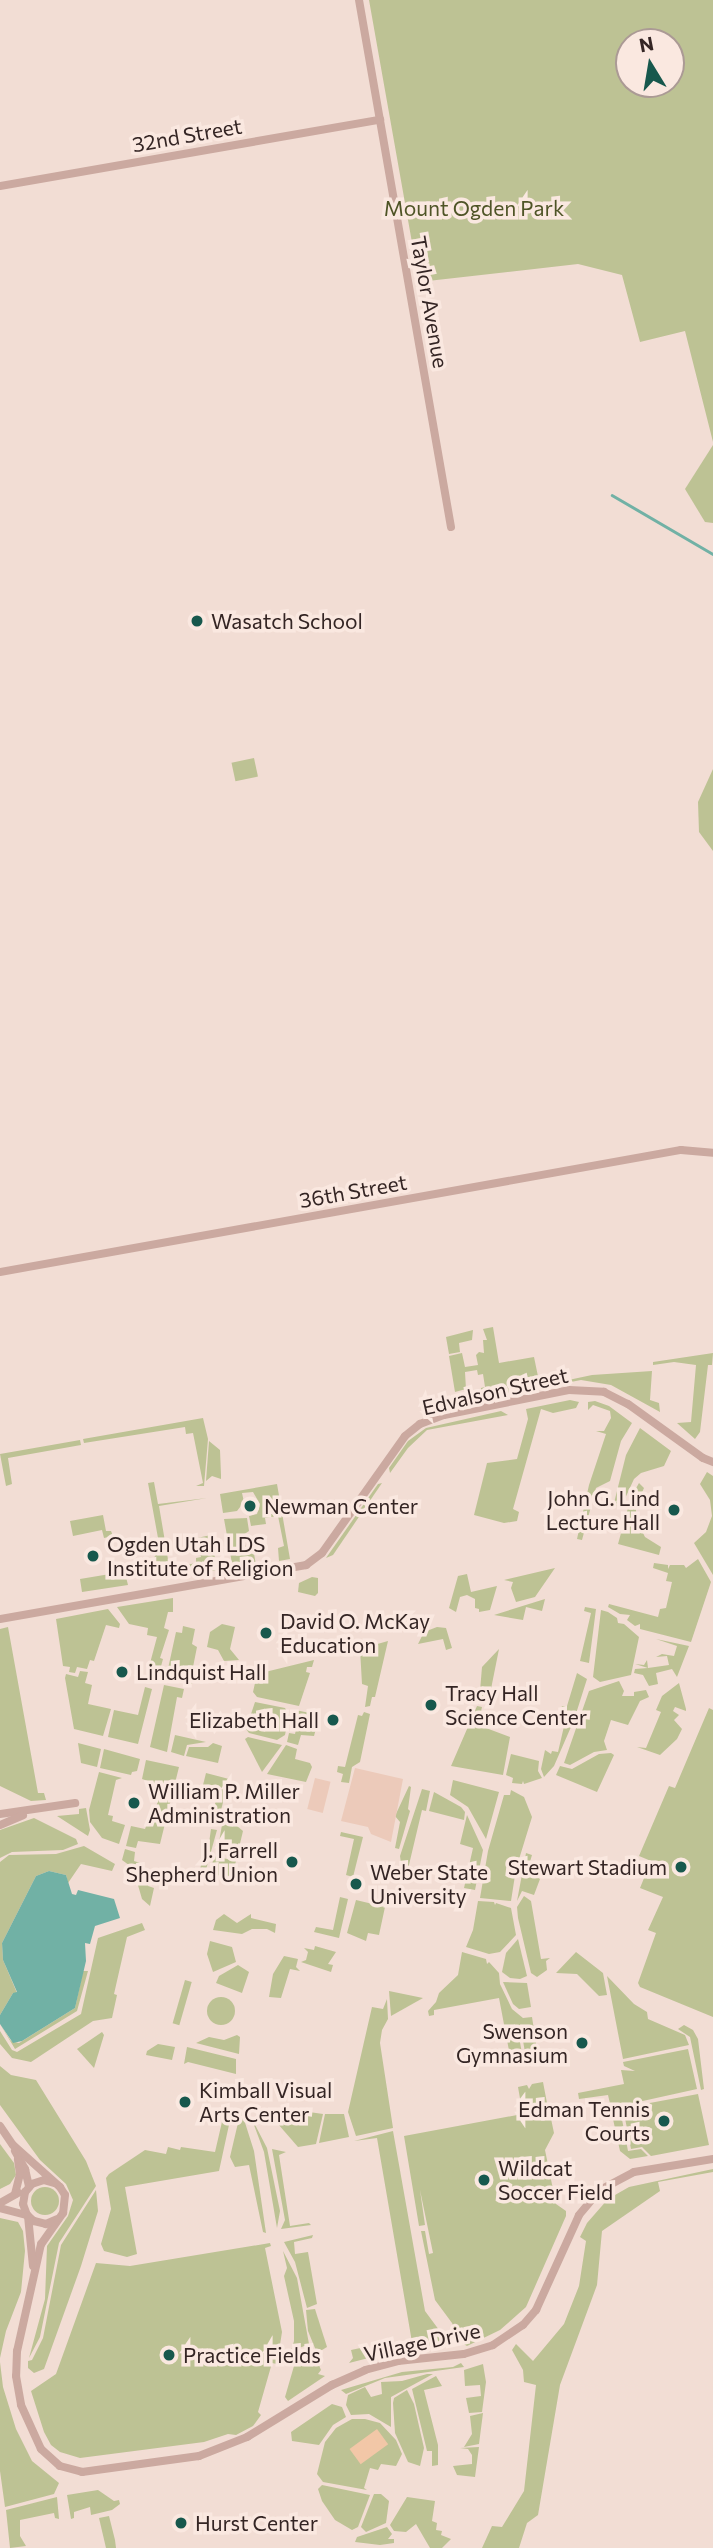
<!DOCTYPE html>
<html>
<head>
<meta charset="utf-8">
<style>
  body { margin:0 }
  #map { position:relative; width:713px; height:2548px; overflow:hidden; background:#f2ddd4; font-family:Commissioner,sans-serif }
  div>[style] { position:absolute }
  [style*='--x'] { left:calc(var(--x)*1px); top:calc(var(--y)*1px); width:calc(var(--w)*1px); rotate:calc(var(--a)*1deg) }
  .green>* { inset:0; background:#bdc294; transform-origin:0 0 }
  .round { border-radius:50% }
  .sand>* { inset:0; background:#f2c7a7; transform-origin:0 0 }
  .plaza>* { inset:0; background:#eccaba; transform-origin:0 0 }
  .water>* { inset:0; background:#71b1a5 }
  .stream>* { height:2.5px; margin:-1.25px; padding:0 1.25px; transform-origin:1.25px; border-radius:1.25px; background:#71b1a5 }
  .tertiary>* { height:8px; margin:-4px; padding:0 4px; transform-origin:4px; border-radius:4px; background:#cba9a0 }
  .dots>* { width:19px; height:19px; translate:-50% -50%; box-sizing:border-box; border:4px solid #fae8e0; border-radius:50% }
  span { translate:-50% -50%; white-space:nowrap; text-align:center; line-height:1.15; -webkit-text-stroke:7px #fae8e0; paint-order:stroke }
  .street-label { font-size:21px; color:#342524 }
  .park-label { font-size:21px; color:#4e5426 }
  .poi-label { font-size:21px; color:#342524 }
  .left { translate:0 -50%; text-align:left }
  .right { translate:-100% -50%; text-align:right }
  .north { position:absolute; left:615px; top:28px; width:70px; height:70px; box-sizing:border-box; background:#fae8e0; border:2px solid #ab9a95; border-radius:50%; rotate:349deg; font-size:19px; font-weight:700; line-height:28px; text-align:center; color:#342524 }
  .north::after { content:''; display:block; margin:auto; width:24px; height:32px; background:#17584d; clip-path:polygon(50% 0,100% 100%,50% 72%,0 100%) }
</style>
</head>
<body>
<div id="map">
  <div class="green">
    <div style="clip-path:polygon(evenodd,369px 0,713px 0,713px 442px,685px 331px,640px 342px,622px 275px,578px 264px,419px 282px,369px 0,629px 42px,671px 42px,671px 84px,629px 84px,629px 42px)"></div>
    <div style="clip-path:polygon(713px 445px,713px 523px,705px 522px,685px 489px)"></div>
    <div style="left:254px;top:758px;width:19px;height:23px;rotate:78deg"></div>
    <div style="clip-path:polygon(713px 769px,713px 851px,699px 832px,698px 802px)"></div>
    <div style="clip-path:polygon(493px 1327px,499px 1363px,534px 1357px,540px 1386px,592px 1375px,652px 1371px,650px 1400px,659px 1403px,660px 1412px,611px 1385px,581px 1380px,457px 1404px,456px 1396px,481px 1393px,481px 1388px,485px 1387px,483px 1374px,478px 1375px,477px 1370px,465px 1372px,466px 1389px,455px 1392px,449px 1356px,462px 1353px,465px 1367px,478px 1365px,476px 1355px,479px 1352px,484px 1353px,483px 1340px,487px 1340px,483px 1329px)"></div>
    <div style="clip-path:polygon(473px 1330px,472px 1340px,459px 1343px,460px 1352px,449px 1354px,446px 1337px)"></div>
    <div style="clip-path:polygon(713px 1353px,712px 1365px,708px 1365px,700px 1432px,695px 1439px,677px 1423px,691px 1422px,696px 1365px,674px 1362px,653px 1365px,653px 1362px)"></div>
    <div style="clip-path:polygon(570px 1400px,579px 1402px,576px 1408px,553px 1413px,541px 1409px,513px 1509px,519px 1512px,517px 1521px,504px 1523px,474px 1515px,487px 1463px,517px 1459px,528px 1419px,526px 1409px)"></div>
    <div style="clip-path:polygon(595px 1401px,609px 1406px,632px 1423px,621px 1441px,610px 1481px,596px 1488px,582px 1540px,577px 1539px,589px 1485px,606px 1434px,596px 1431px,604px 1431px,611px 1418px,610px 1411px,593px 1405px,588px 1410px,588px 1402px)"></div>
    <div style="clip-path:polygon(501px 1411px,508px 1415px,427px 1430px,408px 1448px,390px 1473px,389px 1468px,408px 1441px,426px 1428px)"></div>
    <div style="clip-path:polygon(203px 1418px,208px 1439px,204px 1486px,196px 1486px,203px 1483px,193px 1433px,186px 1434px,185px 1427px,84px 1443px,83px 1439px)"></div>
    <div style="clip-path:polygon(640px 1428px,671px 1451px,664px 1466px,641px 1473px,634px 1479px,622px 1505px,613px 1507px,626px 1455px)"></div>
    <div style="clip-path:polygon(80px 1440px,81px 1445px,8px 1458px,12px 1484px,6px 1486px,0 1454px)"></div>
    <div style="clip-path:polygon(209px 1441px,220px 1450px,221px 1475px,221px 1479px,212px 1476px,206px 1481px)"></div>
    <div style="clip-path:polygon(707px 1472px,713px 1476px,713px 1575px,694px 1543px,706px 1532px,712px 1516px,710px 1500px,700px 1484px)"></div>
    <div style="clip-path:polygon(154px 1482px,158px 1504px,207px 1498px,159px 1506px,171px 1577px,163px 1579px,155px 1570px,153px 1559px,160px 1549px,148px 1483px)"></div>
    <div style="clip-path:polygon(382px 1483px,333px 1555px,326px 1558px,378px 1484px)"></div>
    <div style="clip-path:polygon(639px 1483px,644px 1488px,636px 1506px,636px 1519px,645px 1537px,661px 1547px,659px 1555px,618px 1544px,631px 1497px)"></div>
    <div style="clip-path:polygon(277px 1484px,290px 1559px,279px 1561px,278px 1548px,284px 1546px,278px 1516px,265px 1518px,266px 1524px,251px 1526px,249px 1516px,257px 1514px,260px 1504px,253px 1492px,242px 1493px,244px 1502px,237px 1511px,223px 1513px,220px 1494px)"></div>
    <div style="clip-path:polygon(103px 1515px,106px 1531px,111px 1531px,113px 1536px,104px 1538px,102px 1530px,73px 1536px,70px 1521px)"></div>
    <div style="clip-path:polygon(247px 1518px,249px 1531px,243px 1535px,246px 1549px,253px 1548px,256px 1565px,233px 1569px,224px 1519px)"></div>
    <div style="clip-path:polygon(211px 1535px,217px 1570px,187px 1573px,186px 1565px,196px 1563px,196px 1558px,201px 1557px,197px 1538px)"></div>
    <div style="clip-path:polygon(698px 1559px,711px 1582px,691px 1642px,640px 1629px,640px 1624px,635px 1626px,627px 1620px,630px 1615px,620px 1614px,608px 1607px,609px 1604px,658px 1617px,660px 1609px,666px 1608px,672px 1582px,666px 1581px,668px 1573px,653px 1568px,654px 1563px,668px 1565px,668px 1569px,670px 1565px,684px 1565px,686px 1568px)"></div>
    <div style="clip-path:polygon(555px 1568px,535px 1597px,516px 1602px,511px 1588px,513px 1582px,504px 1580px)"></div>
    <div style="clip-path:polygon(110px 1574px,116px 1578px,126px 1577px,128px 1585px,82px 1592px,80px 1579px)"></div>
    <div style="clip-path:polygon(467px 1574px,471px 1592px,497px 1586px,490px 1610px,479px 1612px,479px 1609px,475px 1608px,475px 1599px,467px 1595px,460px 1597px,456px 1612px,449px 1608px,458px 1576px)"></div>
    <div style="clip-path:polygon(312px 1577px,318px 1578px,318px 1593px,315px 1596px,298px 1592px,299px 1583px)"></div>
    <div style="clip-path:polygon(173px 1598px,173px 1612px,168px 1612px,164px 1628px,169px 1630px,160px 1658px,163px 1659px,160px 1670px,149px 1667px,157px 1637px,147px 1635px,148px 1628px,129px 1624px,117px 1607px)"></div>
    <div style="clip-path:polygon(545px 1599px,542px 1611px,526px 1607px,523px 1620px,494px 1615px)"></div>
    <div style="clip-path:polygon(585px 1607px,596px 1609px,589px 1663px,580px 1661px,591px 1613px,584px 1611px)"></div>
    <div style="clip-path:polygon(108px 1609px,120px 1624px,119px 1628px,106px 1625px,94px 1661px,90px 1660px,87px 1669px,77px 1667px,75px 1673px,69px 1672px,70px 1667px,63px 1666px,56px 1619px)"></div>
    <div style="clip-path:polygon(601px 1610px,608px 1612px,617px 1618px,618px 1623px,624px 1624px,639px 1637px,631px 1675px,600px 1682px,593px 1677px)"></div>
    <div style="clip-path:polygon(222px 1624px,235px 1627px,230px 1649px,239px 1660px,224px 1661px,218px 1650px,207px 1647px,210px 1632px)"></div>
    <div style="clip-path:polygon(183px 1626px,195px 1629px,192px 1644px,197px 1647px,193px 1667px,202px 1670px,201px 1677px,191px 1684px,166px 1678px,176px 1632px,182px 1633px)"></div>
    <div style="clip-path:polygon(8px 1627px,38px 1793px,44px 1793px,46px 1800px,31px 1801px,0 1786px,0 1629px)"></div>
    <div style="clip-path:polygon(437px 1627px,446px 1628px,452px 1648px,446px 1650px,443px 1639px,418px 1644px,424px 1632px)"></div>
    <div style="clip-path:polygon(656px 1639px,689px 1646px,677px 1677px,672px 1669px,656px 1673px,658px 1684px,649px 1686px,643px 1675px,634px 1673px,635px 1669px,648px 1668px,635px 1664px,644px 1665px,647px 1660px,648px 1668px,669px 1665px,667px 1656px,656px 1657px,662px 1654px,674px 1656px,677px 1646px)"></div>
    <div style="clip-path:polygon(388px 1641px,375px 1697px,372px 1697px,370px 1706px,365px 1707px,368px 1686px,362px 1684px,360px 1649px)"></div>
    <div style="clip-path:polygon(499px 1649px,488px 1704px,479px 1703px,482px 1667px)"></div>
    <div style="clip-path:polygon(314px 1660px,312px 1667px,307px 1667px,306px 1672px,310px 1673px,299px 1706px,257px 1697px,253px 1692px,257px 1674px)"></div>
    <div style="clip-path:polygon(80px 1671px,88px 1672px,85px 1683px,92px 1685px,88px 1704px,111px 1709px,103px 1736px,74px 1729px,65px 1678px,66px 1674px,78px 1677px)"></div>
    <div style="clip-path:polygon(577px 1673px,587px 1679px,574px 1720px,554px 1766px,544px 1777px,541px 1769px,545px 1750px,551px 1754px,552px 1751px,558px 1752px,565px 1722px,565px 1718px,559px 1716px,562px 1706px,567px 1706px)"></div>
    <div style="clip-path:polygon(619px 1681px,624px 1691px,622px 1696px,634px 1696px,634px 1692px,646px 1690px,649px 1697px,640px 1701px,628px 1725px,611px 1720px,604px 1741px,607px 1750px,594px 1752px,570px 1765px,564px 1763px,589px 1691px)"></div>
    <div style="clip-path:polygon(679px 1683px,686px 1709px,686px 1711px,675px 1707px,673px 1711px,679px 1715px,674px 1720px,682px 1729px,677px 1739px,660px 1755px,637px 1747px,646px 1748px,661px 1712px,656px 1710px,662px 1696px)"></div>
    <div style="clip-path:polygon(164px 1685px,184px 1689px,182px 1698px,177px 1697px,167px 1752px,150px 1747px)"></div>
    <div style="clip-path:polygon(145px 1687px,152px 1689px,138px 1744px,108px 1737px,114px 1710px,138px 1715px)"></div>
    <div style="clip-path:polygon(255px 1702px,285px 1708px,289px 1715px,285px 1735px,277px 1740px,249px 1733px,246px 1729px)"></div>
    <div style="clip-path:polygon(477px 1706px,482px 1707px,478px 1725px,510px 1737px,503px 1775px,451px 1766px)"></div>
    <div style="clip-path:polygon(709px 1708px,713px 1710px,713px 2017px,640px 1987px,638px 1983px,656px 1933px,648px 1930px,663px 1897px,640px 1888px,651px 1861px,639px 1856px,669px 1786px,675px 1788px)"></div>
    <div style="clip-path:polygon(295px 1710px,310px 1713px,308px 1723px,317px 1725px,314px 1736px,301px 1735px,298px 1745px,287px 1742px,289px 1733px,295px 1734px,298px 1721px,292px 1719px)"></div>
    <div style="clip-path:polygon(364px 1712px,370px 1714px,360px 1762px,352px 1767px,349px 1783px,341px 1782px,343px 1774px,337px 1772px,338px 1766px,345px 1767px,358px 1715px,362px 1716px)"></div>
    <div style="clip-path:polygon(175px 1735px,206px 1742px,187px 1745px,184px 1756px,171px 1752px)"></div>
    <div style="clip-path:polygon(248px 1737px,282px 1745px,262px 1772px,245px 1739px)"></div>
    <div style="clip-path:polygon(78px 1743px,101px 1749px,97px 1767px,81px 1763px)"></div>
    <div style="clip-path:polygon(213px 1743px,222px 1746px,218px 1763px,186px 1756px,189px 1747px,208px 1747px)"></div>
    <div style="clip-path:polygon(286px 1745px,297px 1749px,295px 1759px,310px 1763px,312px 1767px,306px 1782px,267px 1774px)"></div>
    <div style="clip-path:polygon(104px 1749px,140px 1759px,137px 1771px,132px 1772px,131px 1775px,100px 1768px)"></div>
    <div style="clip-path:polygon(611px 1753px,614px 1755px,597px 1792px,556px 1775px,560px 1766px,572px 1769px,599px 1754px)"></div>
    <div style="clip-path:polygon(511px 1754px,539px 1761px,538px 1771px,542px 1778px,524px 1784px,523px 1781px,522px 1784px,512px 1783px,513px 1778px,506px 1775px)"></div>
    <div style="clip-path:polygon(146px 1760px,179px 1767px,160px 1844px,138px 1841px,136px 1848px,126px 1846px,131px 1826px,145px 1829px,147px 1824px,152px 1825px,160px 1791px,156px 1790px,157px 1784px,142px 1779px)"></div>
    <div style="clip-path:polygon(99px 1772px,122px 1778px,116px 1780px,108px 1815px,113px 1816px,112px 1821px,125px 1825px,119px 1844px,102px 1838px,90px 1822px,89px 1810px)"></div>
    <div style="clip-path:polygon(206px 1773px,229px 1779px,220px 1814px,213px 1812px,219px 1788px,203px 1785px)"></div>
    <div style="clip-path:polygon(453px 1780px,499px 1792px,486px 1839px,468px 1807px,450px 1795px)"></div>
    <div style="clip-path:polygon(409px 1786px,411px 1787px,408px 1809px,410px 1811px,399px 1849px,395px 1848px,400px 1822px,395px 1816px)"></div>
    <div style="clip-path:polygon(422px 1789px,430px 1791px,426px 1811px,422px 1810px,408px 1869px,407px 1864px,401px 1863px,400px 1856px)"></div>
    <div style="clip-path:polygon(511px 1790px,524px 1797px,532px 1817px,516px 1869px,511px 1901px,480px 1898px,488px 1851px,504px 1795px,510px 1795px)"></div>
    <div style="clip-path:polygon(434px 1792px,461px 1807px,465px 1812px,464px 1820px,429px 1811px)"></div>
    <div style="clip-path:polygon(86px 1808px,90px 1830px,88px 1836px,57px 1816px,79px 1814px,79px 1809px)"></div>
    <div style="clip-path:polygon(467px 1815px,483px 1850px,475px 1890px,464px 1888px,473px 1848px,460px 1844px)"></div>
    <div style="clip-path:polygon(34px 1818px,76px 1839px,78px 1844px,63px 1850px,12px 1852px,0 1858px,0 1830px)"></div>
    <div style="clip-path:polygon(223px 1819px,231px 1821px,243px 1831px,238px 1852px,218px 1848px)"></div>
    <div style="clip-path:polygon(211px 1829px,217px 1830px,202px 1884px,197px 1883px,203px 1856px,207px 1857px)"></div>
    <div style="clip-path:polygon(341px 1832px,363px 1837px,353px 1877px,346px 1875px,354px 1839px,340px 1836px)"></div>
    <div style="clip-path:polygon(84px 1846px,115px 1864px,112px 1871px,81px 1864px,68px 1883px,66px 1875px,49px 1871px,36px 1876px,2px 1943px,3px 1960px,17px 1993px,13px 1993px,0 2015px,0 1862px,9px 1855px,56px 1854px)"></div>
    <div style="clip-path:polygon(125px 1849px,135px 1852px,134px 1861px,140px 1863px,139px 1869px,152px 1872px,148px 1886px,154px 1888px,150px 1906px,142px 1899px,133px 1868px,122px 1860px)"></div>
    <div style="clip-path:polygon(526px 1853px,532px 1855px,529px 1865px,539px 1869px,536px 1877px,540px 1879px,534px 1895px,522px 1891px,517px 1901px)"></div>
    <div style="clip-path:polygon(214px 1856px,236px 1861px,232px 1876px,214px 1875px,209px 1879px)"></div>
    <div style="clip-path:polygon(524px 1896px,531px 1901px,541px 1959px,550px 1958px,546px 1961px,547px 1970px,537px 1977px,531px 1973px,518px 1918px,517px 1907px)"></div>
    <div style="clip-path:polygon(340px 1897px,348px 1899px,339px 1938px,314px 1932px,316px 1927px,333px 1930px)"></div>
    <div style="clip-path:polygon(356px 1900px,385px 1907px,379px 1935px,368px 1933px,366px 1941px,347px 1933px)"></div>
    <div style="clip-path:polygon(478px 1901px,494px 1902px,495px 1905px,496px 1903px,511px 1908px,516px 1935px,500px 1952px,489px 1954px,466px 1947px,473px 1930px)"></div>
    <div style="clip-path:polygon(224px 1914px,237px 1923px,251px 1914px,251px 1918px,276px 1924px,275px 1933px,267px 1929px,252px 1929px,242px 1934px,213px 1930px,216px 1920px)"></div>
    <div style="clip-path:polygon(142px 1923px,145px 1930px,127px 1937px,114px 1994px,117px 1995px,112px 2018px,93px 2021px,31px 2062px,12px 2058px,0 2044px,0 2031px,12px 2050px,17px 2052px,81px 2014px,98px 1938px)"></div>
    <div style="clip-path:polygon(518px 1939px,527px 1976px,520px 1979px,510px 1978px,502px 1972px,506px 1953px)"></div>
    <div style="clip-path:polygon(210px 1941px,232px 1947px,236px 1962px,213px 1972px,207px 1954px)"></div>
    <div style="clip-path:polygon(315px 1946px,336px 1952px,328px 1964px,333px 1965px,331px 1972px,301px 1962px,306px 1960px,308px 1952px,304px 1948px,314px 1950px)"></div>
    <div style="clip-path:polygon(462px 1952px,486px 1959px,487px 1964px,489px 1962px,499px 1973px,500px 1984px,512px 2009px,523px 2018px,532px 2017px,538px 2056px,526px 2058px,522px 2035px,518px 2031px,523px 2059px,511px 2061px,499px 1998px,434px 2010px,434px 2015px,429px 2016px,428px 2011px,436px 2002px,439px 1993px,458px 1975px)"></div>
    <div style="clip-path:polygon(576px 1952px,603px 1973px,607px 1995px,599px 1996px,577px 1974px,556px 1973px)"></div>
    <div style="clip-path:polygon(284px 1956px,298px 1959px,296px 1967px,300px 1971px,290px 1969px,281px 1998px,269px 1997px,273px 1974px)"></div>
    <div style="clip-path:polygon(238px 1965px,249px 1972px,242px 1993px,216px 1983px,219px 1976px)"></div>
    <div style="clip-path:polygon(83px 1971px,88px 1971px,77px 2011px,15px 2049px,0 2024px,11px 2041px,19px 2043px,75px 2008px)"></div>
    <div style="clip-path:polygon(607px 1976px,634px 2004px,647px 2012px,648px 2019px,685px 2035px,689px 2045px,623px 2059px)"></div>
    <div style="left:185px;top:1980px;width:7px;height:45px;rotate:16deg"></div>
    <div style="clip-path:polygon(503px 1982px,527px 1983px,531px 2007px,519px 2009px,513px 2004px)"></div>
    <div style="clip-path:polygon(389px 1991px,423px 1998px,391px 2016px)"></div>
    <div class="round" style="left:207px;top:1997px;width:28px;height:28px"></div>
    <div style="clip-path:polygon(387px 1999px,388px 2019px,382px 2030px,380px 2043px,393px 2128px,356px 2136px,348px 2112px,372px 2007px,383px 2009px)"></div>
    <div style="clip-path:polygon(684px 2025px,693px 2030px,698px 2039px,704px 2089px,701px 2090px,690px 2037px,678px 2029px)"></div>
    <div style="clip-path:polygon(102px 2032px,104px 2035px,94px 2068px,77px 2049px)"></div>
    <div style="clip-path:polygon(237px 2035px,240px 2037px,239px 2054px,196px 2043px,209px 2037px,224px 2040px)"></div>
    <div style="clip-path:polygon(158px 2044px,175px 2047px,172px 2060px,146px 2055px,147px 2051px)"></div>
    <div style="clip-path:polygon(187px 2047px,236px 2059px,236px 2074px,188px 2062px,184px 2064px)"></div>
    <div style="clip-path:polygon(688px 2049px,697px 2089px,611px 2108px,608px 2095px,579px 2099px,578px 2093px,624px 2084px,621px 2070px,635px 2071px,624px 2066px,623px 2062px)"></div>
    <div style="clip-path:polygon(0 2066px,11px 2075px,36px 2080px,86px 2161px,96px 2186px,59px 2243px,40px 2337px,29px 2358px,45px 2299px,47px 2246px,68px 2216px,73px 2200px,66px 2184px,40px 2160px,0 2105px)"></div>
    <div style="clip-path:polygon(543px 2082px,547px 2103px,522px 2110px,518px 2087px,527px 2085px,529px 2089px,532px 2084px)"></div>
    <div style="clip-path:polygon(698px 2094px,709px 2145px,651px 2156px,642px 2147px,631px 2149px,623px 2108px)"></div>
    <div style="clip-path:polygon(225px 2109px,232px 2111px,219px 2171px,125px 2187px,137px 2254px,127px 2257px,104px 2251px,101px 2244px,111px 2209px,106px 2178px,109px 2174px,145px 2150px,166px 2154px,168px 2147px,180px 2150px,181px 2147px,215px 2152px)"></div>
    <div style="clip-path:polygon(288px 2109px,323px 2114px,316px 2144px,298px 2147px,278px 2124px,279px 2114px)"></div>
    <div style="clip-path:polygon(549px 2109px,554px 2133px,545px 2150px,556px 2204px,566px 2211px,566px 2216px,526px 2307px,500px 2330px,467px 2346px,460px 2342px,452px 2323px,435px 2300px,421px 2231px,425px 2231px,429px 2254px,433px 2253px,420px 2190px,425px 2225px,419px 2226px,404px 2136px)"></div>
    <div style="clip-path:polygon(620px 2109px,628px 2151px,641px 2149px,648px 2156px,630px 2159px,620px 2151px,611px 2110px)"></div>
    <div style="clip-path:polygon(241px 2110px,254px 2151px,266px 2233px,263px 2232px,249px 2165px,235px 2167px,230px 2157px)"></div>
    <div style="clip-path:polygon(325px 2114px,344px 2114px,349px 2137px,319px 2143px)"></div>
    <div style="clip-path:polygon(251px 2117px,267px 2148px,280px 2211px,277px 2228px,264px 2152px)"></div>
    <div style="clip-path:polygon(393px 2131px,425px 2311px,442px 2334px,444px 2341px,441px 2346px,413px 2348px,377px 2138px,354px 2141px)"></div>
    <div style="clip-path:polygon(0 2144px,14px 2163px,16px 2175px,10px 2184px,0 2189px)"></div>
    <div style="clip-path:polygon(272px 2149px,286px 2152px,279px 2155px,290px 2226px,309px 2223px,311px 2225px,281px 2229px,285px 2220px)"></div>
    <div style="clip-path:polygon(713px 2169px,713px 2172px,658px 2182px,660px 2191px,602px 2231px,597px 2285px,560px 2385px,538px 2515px,527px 2523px,519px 2548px,482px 2548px,492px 2526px,502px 2527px,524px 2491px,536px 2385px,524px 2382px,523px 2370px,512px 2350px,516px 2344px,533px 2361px,564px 2324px,579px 2286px,586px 2241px,580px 2237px,587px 2223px,608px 2199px,629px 2187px)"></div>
    <div class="round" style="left:31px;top:2187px;width:28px;height:28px"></div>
    <div style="clip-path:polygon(96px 2190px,98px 2211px,81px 2266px,44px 2369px,34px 2373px,28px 2368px,28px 2361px,32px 2360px,43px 2338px,61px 2245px)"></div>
    <div style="clip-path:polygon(0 2218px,18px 2222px,23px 2231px,25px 2251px,21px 2292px,6px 2331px,0 2358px)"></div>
    <div style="clip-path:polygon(313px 2235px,312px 2238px,294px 2242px,295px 2254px,308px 2252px,317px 2304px,307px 2308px,295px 2262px,284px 2242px)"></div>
    <div style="clip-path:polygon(270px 2243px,271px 2246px,265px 2248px,282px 2332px,277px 2364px,272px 2363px,258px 2412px,261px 2415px,253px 2426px,236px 2435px,228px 2434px,204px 2442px,80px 2458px,60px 2452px,51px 2445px,44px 2432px,31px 2391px,56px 2374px,96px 2263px,130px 2266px)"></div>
    <div style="clip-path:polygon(283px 2251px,297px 2278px,309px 2344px,297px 2349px,289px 2358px,294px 2341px,294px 2321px,284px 2276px,287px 2268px)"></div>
    <div style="clip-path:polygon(315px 2309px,327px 2347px,317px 2353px,308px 2331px,306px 2310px)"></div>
    <div style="clip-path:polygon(382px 2343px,387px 2344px,389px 2351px,402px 2345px,404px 2349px,349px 2363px,353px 2358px,351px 2350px,365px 2347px,365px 2351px,380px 2353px)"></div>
    <div style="clip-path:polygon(311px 2346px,321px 2370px,318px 2374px,325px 2376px,288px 2401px,285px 2397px,294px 2366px,290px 2362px,296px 2353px)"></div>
    <div style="clip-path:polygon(0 2362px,3px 2387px,16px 2429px,32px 2461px,59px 2483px,54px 2494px,5px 2507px,0 2471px)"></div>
    <div style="clip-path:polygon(461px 2363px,464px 2367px,385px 2378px,346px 2394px,341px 2390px,402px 2372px,453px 2367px)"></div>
    <div style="clip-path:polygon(483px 2364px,486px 2382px,482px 2412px,469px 2413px,466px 2398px,481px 2396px,480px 2385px,465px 2386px,464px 2370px)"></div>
    <div style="clip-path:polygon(427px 2374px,433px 2374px,391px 2397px,391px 2427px,369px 2414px,351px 2415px,346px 2405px,348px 2395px,365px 2387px,371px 2397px,382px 2394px,381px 2382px,402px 2381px)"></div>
    <div style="clip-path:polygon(436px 2376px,442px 2386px,424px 2390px,438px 2445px,438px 2465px,432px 2466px,432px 2451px,427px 2451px,412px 2389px)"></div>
    <div style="clip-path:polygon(407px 2390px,414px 2404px,424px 2448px,420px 2466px,408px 2462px,395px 2433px,393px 2403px,394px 2398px)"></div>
    <div style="clip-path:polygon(332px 2404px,342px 2407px,346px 2417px,333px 2425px,319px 2445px,292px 2441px,291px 2432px)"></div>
    <div style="clip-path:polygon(483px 2413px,479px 2444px,464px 2447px,472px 2434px,470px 2416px)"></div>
    <div style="clip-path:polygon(352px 2419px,365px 2419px,380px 2423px,396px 2440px,402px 2454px,396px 2466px,381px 2464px,378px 2470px,370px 2468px,364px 2488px,367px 2490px,323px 2482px,317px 2474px,325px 2442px,336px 2428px)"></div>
    <div style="clip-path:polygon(479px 2447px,475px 2477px,457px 2475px,453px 2466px,472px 2464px,472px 2455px,468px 2449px,460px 2448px)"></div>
    <div style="clip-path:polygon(322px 2485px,370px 2495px,358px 2527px,352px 2530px,335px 2520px,322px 2501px,318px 2489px)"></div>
    <div style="clip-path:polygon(98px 2490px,114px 2501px,119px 2500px,120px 2504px,112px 2510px,91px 2515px,90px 2507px,74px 2512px,74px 2518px,71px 2519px,67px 2495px)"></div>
    <div style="clip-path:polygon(374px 2494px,381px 2494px,389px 2501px,386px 2523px,366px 2532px,361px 2527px)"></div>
    <div style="clip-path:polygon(57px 2497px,59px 2519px,55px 2518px,54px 2513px,20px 2520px,20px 2536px,26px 2546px,10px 2548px,6px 2510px)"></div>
    <div style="clip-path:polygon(407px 2497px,435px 2501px,432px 2521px,437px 2523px,436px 2530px,442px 2531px,441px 2535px,451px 2539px,442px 2548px,430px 2548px,416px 2524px,406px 2532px,394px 2531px,390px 2525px)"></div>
    <div style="clip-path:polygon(109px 2516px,115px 2540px,116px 2548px,106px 2548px,99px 2518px)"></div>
    <div style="clip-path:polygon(387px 2527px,392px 2534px,388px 2539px,394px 2539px,394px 2543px,380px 2545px,355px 2542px,357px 2537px)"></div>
  </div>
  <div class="sand">
    <div style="left:377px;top:2429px;width:19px;height:34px;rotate:54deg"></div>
  </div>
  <div class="plaza">
    <div style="clip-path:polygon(355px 1768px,403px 1779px,391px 1842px,371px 1834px,368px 1827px,341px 1821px)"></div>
    <div style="left:315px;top:1778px;width:16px;height:32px;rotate:14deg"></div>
  </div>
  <div class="water">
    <div style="clip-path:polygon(49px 1871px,66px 1875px,72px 1894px,76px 1895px,78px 1890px,114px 1899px,120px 1918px,95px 1926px,90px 1944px,85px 1943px,86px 1961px,75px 2008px,22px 2041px,13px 2043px,0 2024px,0 2015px,13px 1993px,17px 1992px,3px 1960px,2px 1943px,36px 1876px)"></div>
  </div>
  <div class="stream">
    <div style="--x:612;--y:495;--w:117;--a:30.3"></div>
  </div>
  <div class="tertiary">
    <div style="--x:359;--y:0;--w:535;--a:80.1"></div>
    <div style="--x:0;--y:186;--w:386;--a:-9.9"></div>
    <div style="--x:0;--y:1272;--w:692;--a:-10.16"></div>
    <div style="--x:681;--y:1150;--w:32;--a:5"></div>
    <div style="--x:0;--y:1619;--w:311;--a:-10"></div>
    <div style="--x:306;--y:1565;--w:20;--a:-37"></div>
    <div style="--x:322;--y:1553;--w:143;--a:-54.6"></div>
    <div style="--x:405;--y:1436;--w:19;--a:-39"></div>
    <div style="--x:420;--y:1424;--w:26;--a:-21"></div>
    <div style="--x:444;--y:1415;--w:127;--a:-11.3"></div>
    <div style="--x:569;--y:1390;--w:35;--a:3"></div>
    <div style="--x:604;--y:1392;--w:27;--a:27"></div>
    <div style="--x:628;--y:1404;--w:92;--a:35.8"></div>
    <div style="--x:703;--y:1458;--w:11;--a:22"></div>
    <div style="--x:0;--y:1814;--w:76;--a:-8.3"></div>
    <div style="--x:0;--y:1825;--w:25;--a:-23"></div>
    <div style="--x:0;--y:2126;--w:23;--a:56"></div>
    <div style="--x:13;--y:2145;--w:63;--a:41.8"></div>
    <div style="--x:60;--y:2187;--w:9;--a:58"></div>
    <div style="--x:65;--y:2195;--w:18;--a:96"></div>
    <div style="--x:63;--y:2213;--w:38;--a:125"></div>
    <div style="--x:41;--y:2244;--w:110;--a:102.6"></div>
    <div style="--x:17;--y:2351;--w:25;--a:92"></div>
    <div style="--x:16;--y:2376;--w:29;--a:80"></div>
    <div style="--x:21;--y:2405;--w:48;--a:65.6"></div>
    <div style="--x:41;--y:2449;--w:25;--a:42"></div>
    <div style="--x:60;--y:2466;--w:23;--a:15"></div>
    <div style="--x:82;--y:2472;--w:118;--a:-7.8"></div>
    <div style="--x:199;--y:2456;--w:52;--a:-21.6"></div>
    <div style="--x:247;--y:2437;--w:100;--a:-31.5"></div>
    <div style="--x:332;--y:2385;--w:36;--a:-24"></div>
    <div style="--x:365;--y:2370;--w:34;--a:-15"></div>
    <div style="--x:398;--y:2361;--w:66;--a:-6.1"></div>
    <div style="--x:464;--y:2354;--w:30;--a:-17"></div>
    <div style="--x:493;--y:2345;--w:36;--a:-34"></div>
    <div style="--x:523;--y:2325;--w:20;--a:-49"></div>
    <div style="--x:536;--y:2310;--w:104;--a:-65.6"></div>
    <div style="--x:579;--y:2215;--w:33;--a:-50"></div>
    <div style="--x:600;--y:2190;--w:38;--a:-28"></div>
    <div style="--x:634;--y:2172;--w:80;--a:-9.3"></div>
    <div style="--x:15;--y:2151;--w:21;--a:61"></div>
    <div style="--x:25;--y:2169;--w:18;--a:77"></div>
    <div style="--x:54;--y:2183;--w:10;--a:-163"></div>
    <div style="--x:44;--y:2180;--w:13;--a:162"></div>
    <div style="--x:32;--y:2184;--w:11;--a:131"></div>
    <div style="--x:25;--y:2192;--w:12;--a:99"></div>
    <div style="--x:23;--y:2204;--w:12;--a:70"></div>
    <div style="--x:27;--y:2215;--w:9;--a:41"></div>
    <div style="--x:34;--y:2221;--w:12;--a:14"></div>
    <div style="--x:46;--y:2224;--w:12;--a:-24"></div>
    <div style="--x:15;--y:2194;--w:21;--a:-76"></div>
    <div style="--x:20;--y:2174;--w:15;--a:-98"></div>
    <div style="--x:0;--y:2203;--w:21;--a:-29"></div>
    <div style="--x:0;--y:2208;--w:28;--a:15"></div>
    <div style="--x:28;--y:2216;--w:50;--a:84.3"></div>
  </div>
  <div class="dots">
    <div style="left:197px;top:621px;background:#17584d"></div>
    <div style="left:250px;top:1506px;background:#17584d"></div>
    <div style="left:674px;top:1510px;background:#17584d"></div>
    <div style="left:93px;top:1556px;background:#17584d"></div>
    <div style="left:266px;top:1633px;background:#17584d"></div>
    <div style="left:122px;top:1672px;background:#17584d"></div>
    <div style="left:431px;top:1705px;background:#17584d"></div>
    <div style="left:333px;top:1720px;background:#17584d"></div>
    <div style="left:134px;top:1803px;background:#17584d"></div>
    <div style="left:292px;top:1862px;background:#17584d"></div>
    <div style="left:681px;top:1867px;background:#17584d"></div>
    <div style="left:356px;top:1884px;background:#17584d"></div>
    <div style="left:582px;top:2043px;background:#17584d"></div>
    <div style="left:185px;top:2102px;background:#17584d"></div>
    <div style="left:664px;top:2121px;background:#17584d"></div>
    <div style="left:484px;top:2180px;background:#17584d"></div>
    <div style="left:169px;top:2355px;background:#17584d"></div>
    <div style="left:181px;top:2523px;background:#17584d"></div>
  </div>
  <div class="street-label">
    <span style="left:187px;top:135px;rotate:-10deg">32nd Street</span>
    <span style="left:430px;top:302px;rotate:80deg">Taylor Avenue</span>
    <span style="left:353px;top:1191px;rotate:-10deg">36th Street</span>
    <span style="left:495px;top:1391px;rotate:-13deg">Edvalson Street</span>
    <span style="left:422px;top:2342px;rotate:-12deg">Village Drive</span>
  </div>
  <div class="park-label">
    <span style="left:474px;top:208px">Mount Ogden Park</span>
  </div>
  <div class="poi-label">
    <span class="left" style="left:211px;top:621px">Wasatch School</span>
    <span class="right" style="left:660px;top:1510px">John G. Lind<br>Lecture Hall</span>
    <span class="left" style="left:264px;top:1506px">Newman Center</span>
    <span class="left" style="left:107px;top:1556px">Ogden Utah LDS<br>Institute of Religion</span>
    <span class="left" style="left:280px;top:1633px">David O. McKay<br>Education</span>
    <span class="left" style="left:136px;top:1672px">Lindquist Hall</span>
    <span class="left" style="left:445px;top:1705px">Tracy Hall<br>Science Center</span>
    <span class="right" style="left:319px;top:1720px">Elizabeth Hall</span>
    <span class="left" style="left:148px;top:1803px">William P. Miller<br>Administration</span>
    <span class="right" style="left:278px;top:1862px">J. Farrell<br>Shepherd Union</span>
    <span class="right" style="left:667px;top:1867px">Stewart Stadium</span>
    <span class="left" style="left:370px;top:1884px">Weber State<br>University</span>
    <span class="right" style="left:568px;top:2043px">Swenson<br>Gymnasium</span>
    <span class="left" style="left:199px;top:2102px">Kimball Visual<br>Arts Center</span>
    <span class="right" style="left:650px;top:2121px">Edman Tennis<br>Courts</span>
    <span class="left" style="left:498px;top:2180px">Wildcat<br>Soccer Field</span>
    <span class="left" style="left:183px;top:2355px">Practice Fields</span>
    <span class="left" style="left:195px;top:2523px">Hurst Center</span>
  </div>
  <div class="north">N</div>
</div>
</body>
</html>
